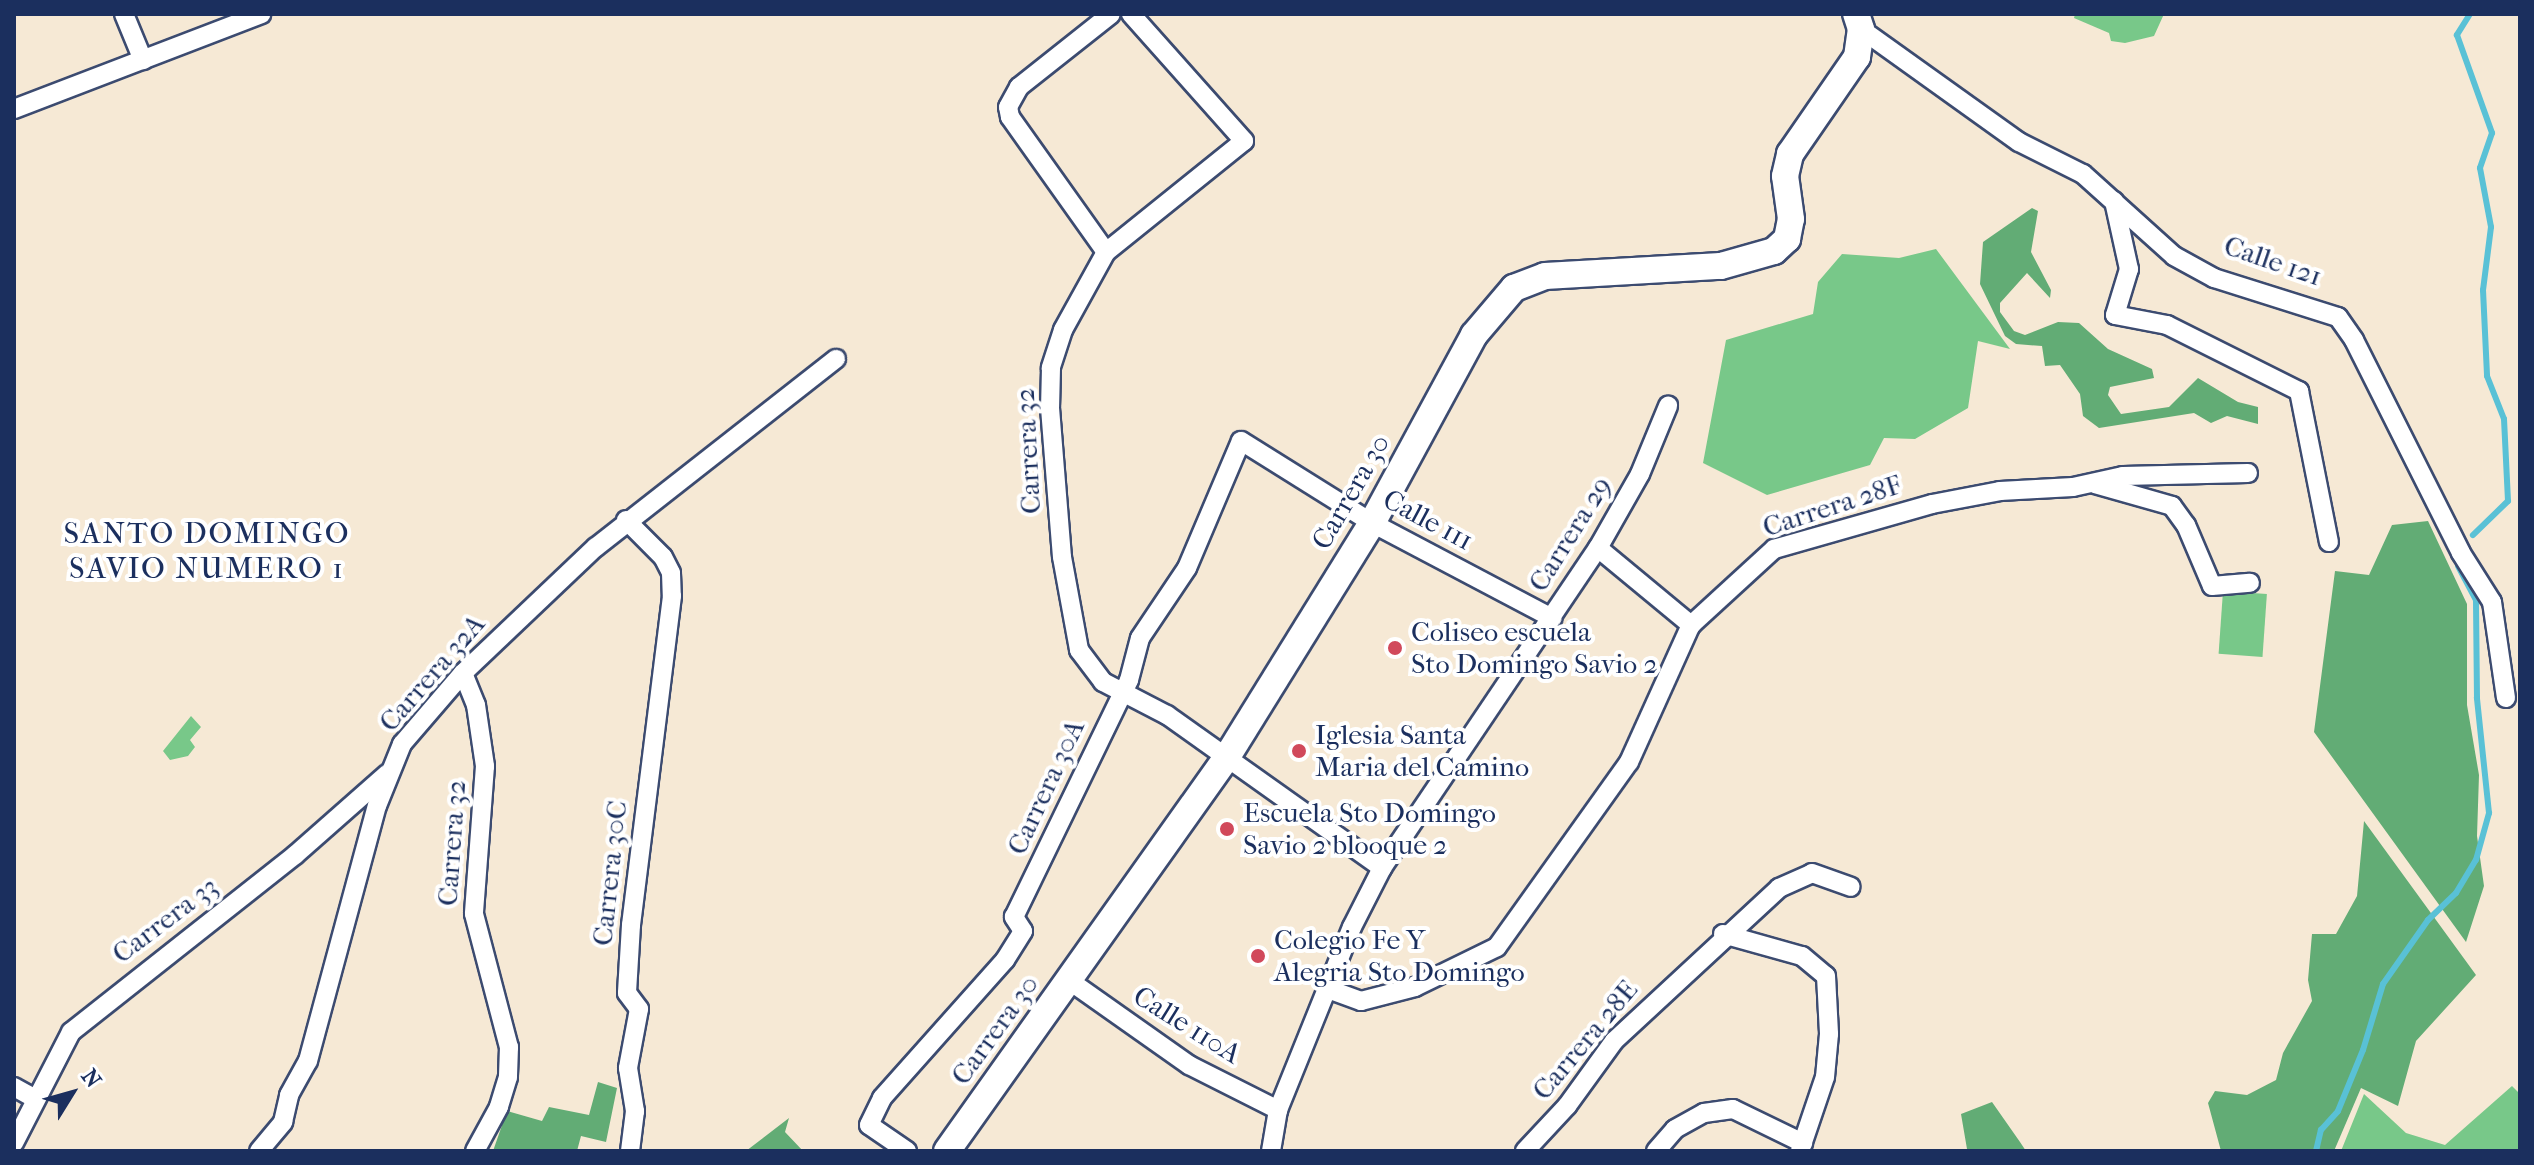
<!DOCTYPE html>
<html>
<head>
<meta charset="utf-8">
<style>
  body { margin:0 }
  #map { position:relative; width:2534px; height:1165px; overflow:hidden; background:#f6e9d5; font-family:"IM FELL French Canon",serif }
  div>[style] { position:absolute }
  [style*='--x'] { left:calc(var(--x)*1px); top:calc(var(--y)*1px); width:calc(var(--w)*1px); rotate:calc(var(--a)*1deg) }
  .green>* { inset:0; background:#78c889; transform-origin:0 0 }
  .forest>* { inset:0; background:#62ac75 }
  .stream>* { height:6px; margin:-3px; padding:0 3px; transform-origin:3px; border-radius:3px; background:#59c1d6 }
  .roads { filter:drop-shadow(2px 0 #3c4b70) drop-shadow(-2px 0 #3c4b70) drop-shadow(0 2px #3c4b70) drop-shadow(0 -2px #3c4b70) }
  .street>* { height:18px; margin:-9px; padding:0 9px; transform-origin:9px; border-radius:9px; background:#fff }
  .secondary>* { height:26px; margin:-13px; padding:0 13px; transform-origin:13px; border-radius:13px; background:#fff }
  .dots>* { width:22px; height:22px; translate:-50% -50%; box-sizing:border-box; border:4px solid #fff; border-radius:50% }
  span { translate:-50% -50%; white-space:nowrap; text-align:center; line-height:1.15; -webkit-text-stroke:8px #fff; paint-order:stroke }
  .street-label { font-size:28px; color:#1b2f5e }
  .poi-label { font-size:28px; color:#1b2f5e }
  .left { translate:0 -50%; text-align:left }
  .neighbourhood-label { font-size:30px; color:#1b2f5e; letter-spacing:2px }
  .frame { position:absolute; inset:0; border:16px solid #1b2f5e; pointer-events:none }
  .north { position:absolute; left:32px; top:1053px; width:80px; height:80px; -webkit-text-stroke:6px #fff; paint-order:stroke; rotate:53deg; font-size:22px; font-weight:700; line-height:32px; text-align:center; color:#1b2f5e }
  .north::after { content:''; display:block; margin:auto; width:28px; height:36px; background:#1b2f5e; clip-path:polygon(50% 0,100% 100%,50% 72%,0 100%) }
</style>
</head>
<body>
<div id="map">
  <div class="green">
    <div style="clip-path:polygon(2075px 14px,2164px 14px,2154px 36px,2125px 43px,2111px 41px,2109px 33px,2074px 18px)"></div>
    <div style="clip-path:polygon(1936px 249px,2010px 349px,1978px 341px,1968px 408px,1915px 439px,1884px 438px,1870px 465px,1767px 495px,1703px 463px,1726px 340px,1813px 314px,1818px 282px,1842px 254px,1899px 258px)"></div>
    <div style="left:2223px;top:591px;width:44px;height:63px;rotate:4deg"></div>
    <div style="clip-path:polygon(191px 716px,201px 727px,190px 740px,195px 747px,188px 756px,170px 760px,163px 751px)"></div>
    <div style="clip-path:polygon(2512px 1086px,2520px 1094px,2520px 1151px,2341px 1151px,2364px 1094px,2406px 1133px,2445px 1145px)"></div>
  </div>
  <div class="forest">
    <div style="clip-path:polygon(2032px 208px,2038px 211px,2031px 252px,2051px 290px,2050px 298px,2027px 273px,2000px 303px,2000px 312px,2014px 331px,2025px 335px,2058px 322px,2079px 323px,2108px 349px,2152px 369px,2154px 378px,2110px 387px,2108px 395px,2121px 414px,2169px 407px,2198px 378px,2238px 402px,2258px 407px,2258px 424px,2227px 416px,2211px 423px,2194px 413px,2099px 428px,2083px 416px,2080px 394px,2060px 365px,2045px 366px,2042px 346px,2016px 344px,2005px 336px,1980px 284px,1983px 242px)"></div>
    <div style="clip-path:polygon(2428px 521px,2467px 604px,2467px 705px,2479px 775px,2477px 836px,2484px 886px,2466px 942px,2314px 732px,2335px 571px,2369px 575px,2392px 525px)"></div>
    <div style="clip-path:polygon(2364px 821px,2476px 975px,2416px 1041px,2398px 1106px,2361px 1088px,2334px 1151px,2221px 1151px,2208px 1103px,2215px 1091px,2247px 1095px,2276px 1080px,2283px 1053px,2312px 1001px,2308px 980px,2312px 934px,2336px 934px,2357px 896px)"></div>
    <div style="clip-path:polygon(598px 1082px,617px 1088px,606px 1142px,581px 1136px,577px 1151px,493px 1151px,507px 1111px,542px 1121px,549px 1107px,589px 1115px)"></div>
    <div style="clip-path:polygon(1992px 1102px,2020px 1142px,2026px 1151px,1958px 1151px,1967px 1149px,1961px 1114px)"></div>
    <div style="clip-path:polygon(789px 1118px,785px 1132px,803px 1151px,746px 1151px)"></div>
  </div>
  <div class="stream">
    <div style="--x:2470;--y:14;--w:25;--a:122"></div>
    <div style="--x:2457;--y:35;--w:104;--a:70.3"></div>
    <div style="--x:2492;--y:133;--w:37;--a:109"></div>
    <div style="--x:2480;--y:168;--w:60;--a:79.4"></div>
    <div style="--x:2491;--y:227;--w:64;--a:97.2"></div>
    <div style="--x:2483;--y:290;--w:86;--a:87.3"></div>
    <div style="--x:2487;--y:376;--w:46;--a:68.4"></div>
    <div style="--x:2504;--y:419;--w:82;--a:87.2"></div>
    <div style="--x:2508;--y:501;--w:49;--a:135.8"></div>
    <div style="--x:2316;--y:1151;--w:22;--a:-77"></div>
    <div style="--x:2321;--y:1130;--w:25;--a:-48"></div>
    <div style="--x:2338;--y:1111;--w:66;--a:-67.7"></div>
    <div style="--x:2363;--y:1050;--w:69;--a:-73.1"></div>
    <div style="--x:2383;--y:984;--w:78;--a:-54.9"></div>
    <div style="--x:2428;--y:920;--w:39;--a:-44"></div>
    <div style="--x:2456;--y:893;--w:39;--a:-59"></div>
    <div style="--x:2476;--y:860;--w:49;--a:-74.5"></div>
    <div style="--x:2489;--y:813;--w:116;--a:-96"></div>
    <div style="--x:2477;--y:698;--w:98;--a:-90.6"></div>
    <div style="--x:2476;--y:600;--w:38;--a:-118"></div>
  </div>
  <div class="roads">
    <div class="street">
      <div style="--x:124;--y:14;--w:50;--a:67.6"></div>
      <div style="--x:1131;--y:14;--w:170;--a:48.3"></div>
      <div style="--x:1244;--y:141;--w:177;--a:141.2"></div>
      <div style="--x:1106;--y:252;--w:89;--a:118.9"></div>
      <div style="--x:1063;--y:330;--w:40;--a:108"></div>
      <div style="--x:1051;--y:368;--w:40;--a:91.4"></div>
      <div style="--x:1050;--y:408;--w:149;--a:85.4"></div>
      <div style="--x:1062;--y:557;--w:95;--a:79.6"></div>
      <div style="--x:1079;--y:650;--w:40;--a:53"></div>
      <div style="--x:1103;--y:682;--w:72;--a:27.3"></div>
      <div style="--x:1167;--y:715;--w:264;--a:35.4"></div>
      <div style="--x:1861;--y:29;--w:194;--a:35.6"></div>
      <div style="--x:2019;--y:142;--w:72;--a:26.6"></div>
      <div style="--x:2083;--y:174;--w:122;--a:42"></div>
      <div style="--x:2174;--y:256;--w:46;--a:28.8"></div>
      <div style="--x:2214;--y:278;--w:130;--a:17.5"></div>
      <div style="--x:2338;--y:317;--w:28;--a:55"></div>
      <div style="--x:2354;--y:340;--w:238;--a:63.3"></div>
      <div style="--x:2461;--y:553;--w:58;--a:57.7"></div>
      <div style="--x:2492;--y:602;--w:97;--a:81.7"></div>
      <div style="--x:14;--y:109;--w:265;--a:-21"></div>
      <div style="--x:2114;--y:201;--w:70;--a:77.6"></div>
      <div style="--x:2129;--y:269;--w:48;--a:106.9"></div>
      <div style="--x:2115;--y:315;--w:53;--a:10.9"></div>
      <div style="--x:2167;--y:325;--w:148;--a:26.6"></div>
      <div style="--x:2299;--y:391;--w:154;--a:78.8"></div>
      <div style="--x:1106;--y:252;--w:166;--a:-125.4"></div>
      <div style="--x:1010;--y:117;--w:10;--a:-101"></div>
      <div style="--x:1008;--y:107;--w:23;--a:-61"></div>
      <div style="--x:1019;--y:87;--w:117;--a:-38.4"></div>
      <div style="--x:2095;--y:484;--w:80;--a:15.9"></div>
      <div style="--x:2172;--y:506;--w:24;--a:54"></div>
      <div style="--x:2186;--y:525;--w:66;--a:66.9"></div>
      <div style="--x:2212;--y:586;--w:38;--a:-5"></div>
      <div style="--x:626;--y:520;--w:52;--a:45"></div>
      <div style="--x:663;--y:557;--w:18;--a:63"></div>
      <div style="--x:671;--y:573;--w:23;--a:88"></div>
      <div style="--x:672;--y:596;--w:332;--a:97.1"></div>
      <div style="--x:631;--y:925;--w:68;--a:93.4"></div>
      <div style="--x:627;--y:993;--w:20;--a:53"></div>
      <div style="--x:639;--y:1009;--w:60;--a:100.6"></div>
      <div style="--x:628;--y:1068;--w:44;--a:80.8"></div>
      <div style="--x:635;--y:1111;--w:40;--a:97.1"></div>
      <div style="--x:1598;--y:548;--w:121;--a:39.6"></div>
      <div style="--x:463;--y:673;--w:35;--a:68"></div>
      <div style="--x:476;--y:705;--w:62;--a:81.6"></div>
      <div style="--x:485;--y:766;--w:148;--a:94.3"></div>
      <div style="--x:474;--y:914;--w:138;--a:75.3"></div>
      <div style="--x:509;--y:1047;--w:30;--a:92"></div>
      <div style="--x:508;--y:1077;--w:31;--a:107"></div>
      <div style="--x:499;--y:1107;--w:50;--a:118.6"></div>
      <div style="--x:1723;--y:934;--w:82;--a:15.6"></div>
      <div style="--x:1802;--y:956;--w:31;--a:40"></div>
      <div style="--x:1826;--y:976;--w:58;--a:87"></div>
      <div style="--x:1829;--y:1034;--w:43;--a:95.3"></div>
      <div style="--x:1825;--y:1077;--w:78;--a:108.7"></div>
      <div style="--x:1070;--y:981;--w:146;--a:35.2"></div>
      <div style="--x:1189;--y:1065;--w:100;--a:26.8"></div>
      <div style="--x:1328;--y:989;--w:35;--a:20"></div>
      <div style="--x:1361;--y:1001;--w:56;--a:-14.5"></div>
      <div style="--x:1415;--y:987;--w:91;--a:-26"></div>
      <div style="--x:1497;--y:947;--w:227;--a:-54.5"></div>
      <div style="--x:1629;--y:762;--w:150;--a:-65.7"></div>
      <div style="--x:1691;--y:625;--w:113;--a:-42.5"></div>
      <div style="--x:1774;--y:549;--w:164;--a:-15.9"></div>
      <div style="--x:1932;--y:504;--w:69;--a:-10.8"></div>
      <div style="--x:2000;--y:491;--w:73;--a:-3.1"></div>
      <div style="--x:2073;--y:487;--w:51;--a:-12.4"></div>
      <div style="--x:2123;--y:476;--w:125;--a:-1.4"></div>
      <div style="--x:14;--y:1087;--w:25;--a:29"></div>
      <div style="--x:14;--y:1143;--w:125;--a:-62.8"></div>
      <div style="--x:71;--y:1032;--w:285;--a:-38.3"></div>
      <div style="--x:295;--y:855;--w:123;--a:-41.4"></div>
      <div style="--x:259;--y:1151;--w:38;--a:-50"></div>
      <div style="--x:283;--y:1122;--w:28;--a:-77"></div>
      <div style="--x:289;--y:1095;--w:39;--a:-61"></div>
      <div style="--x:308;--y:1061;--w:264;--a:-74.9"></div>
      <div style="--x:377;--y:806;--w:67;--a:-68"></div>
      <div style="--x:402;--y:744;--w:94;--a:-49.3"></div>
      <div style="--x:463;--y:673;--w:183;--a:-43.5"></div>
      <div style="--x:596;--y:547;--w:305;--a:-38.1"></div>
      <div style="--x:907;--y:1151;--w:46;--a:-145.6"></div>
      <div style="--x:869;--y:1125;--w:30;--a:-64"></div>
      <div style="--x:882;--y:1098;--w:185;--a:-48.3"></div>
      <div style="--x:1005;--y:960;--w:34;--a:-58"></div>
      <div style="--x:1023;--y:931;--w:17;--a:-123"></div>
      <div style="--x:1014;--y:917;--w:263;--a:-64.1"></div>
      <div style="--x:1129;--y:680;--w:43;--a:-75.3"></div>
      <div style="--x:1140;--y:638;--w:84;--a:-56.1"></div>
      <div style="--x:1187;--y:568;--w:138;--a:-67"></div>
      <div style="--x:1241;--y:441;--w:155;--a:32"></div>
      <div style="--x:1372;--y:523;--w:204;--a:27.8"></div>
      <div style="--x:1271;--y:1151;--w:42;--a:-80.3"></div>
      <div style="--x:1278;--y:1110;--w:197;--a:-68"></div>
      <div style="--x:1352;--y:927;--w:66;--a:-63"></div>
      <div style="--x:1382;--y:868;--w:386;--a:-56"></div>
      <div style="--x:1598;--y:548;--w:85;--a:-60.4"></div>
      <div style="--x:1640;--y:474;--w:74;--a:-67.6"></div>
      <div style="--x:1525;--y:1151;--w:62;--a:-47"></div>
      <div style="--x:1567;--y:1106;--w:80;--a:-54.1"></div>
      <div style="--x:1614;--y:1041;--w:225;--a:-42.8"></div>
      <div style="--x:1779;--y:888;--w:36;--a:-24"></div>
      <div style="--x:1812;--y:873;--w:41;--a:19.7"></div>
      <div style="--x:1656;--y:1151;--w:29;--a:-49"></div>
      <div style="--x:1675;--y:1129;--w:33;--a:-29"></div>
      <div style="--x:1704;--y:1113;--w:29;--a:-8"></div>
      <div style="--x:1733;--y:1109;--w:78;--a:25.9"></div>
    </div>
    <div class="secondary">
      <div style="--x:947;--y:1151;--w:480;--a:-54.6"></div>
      <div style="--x:1225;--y:760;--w:279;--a:-58.2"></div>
      <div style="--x:1372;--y:523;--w:214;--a:-61.5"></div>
      <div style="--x:1474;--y:335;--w:62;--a:-49.6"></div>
      <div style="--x:1514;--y:288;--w:33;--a:-21"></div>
      <div style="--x:1545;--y:276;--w:176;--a:-3.3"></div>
      <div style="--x:1721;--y:266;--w:55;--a:-15.8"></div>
      <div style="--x:1774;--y:251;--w:18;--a:-43"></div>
      <div style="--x:1787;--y:239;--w:20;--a:-79"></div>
      <div style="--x:1791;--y:219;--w:43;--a:-97.9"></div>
      <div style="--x:1785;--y:176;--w:23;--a:-77"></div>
      <div style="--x:1790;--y:154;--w:118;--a:-55.4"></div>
      <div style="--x:1857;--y:57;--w:28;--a:-82"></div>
      <div style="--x:1861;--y:29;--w:16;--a:-108"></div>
    </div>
  </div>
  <div class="dots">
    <div style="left:1395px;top:648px;background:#d1495b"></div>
    <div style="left:1299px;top:751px;background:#d1495b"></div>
    <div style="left:1227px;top:829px;background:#d1495b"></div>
    <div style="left:1258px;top:956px;background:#d1495b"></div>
  </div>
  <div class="street-label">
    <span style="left:2273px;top:261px;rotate:19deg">Calle 121</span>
    <span style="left:1028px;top:451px;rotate:-93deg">Carrera 32</span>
    <span style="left:1351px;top:492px;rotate:-60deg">Carrera 30</span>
    <span style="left:1832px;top:506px;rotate:-18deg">Carrera 28F</span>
    <span style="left:1428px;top:520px;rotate:28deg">Calle 111</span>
    <span style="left:1570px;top:534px;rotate:-58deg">Carrera 29</span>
    <span style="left:432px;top:673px;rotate:-49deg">Carrera 32A</span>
    <span style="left:1046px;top:787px;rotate:-65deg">Carrera 30A</span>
    <span style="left:452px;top:843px;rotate:-86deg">Carrera 32</span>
    <span style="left:610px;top:873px;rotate:-84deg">Carrera 30C</span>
    <span style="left:165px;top:920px;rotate:-37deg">Carrera 33</span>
    <span style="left:1187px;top:1025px;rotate:32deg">Calle 110A</span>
    <span style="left:995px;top:1030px;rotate:-54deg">Carrera 30</span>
    <span style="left:1585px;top:1040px;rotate:-50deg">Carrera 28E</span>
  </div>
  <div class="poi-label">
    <span class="left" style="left:1411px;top:648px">Coliseo escuela<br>Sto Domingo Savio 2</span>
    <span class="left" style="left:1315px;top:751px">Iglesia Santa<br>Maria del Camino</span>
    <span class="left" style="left:1243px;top:829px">Escuela Sto Domingo<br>Savio 2 blooque 2</span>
    <span class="left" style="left:1274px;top:956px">Colegio Fe Y<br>Alegria Sto Domingo</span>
  </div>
  <div class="neighbourhood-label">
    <span style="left:207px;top:551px">SANTO DOMINGO<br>SAVIO NUMERO 1</span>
  </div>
  <div class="frame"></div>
  <div class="north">N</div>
</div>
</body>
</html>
